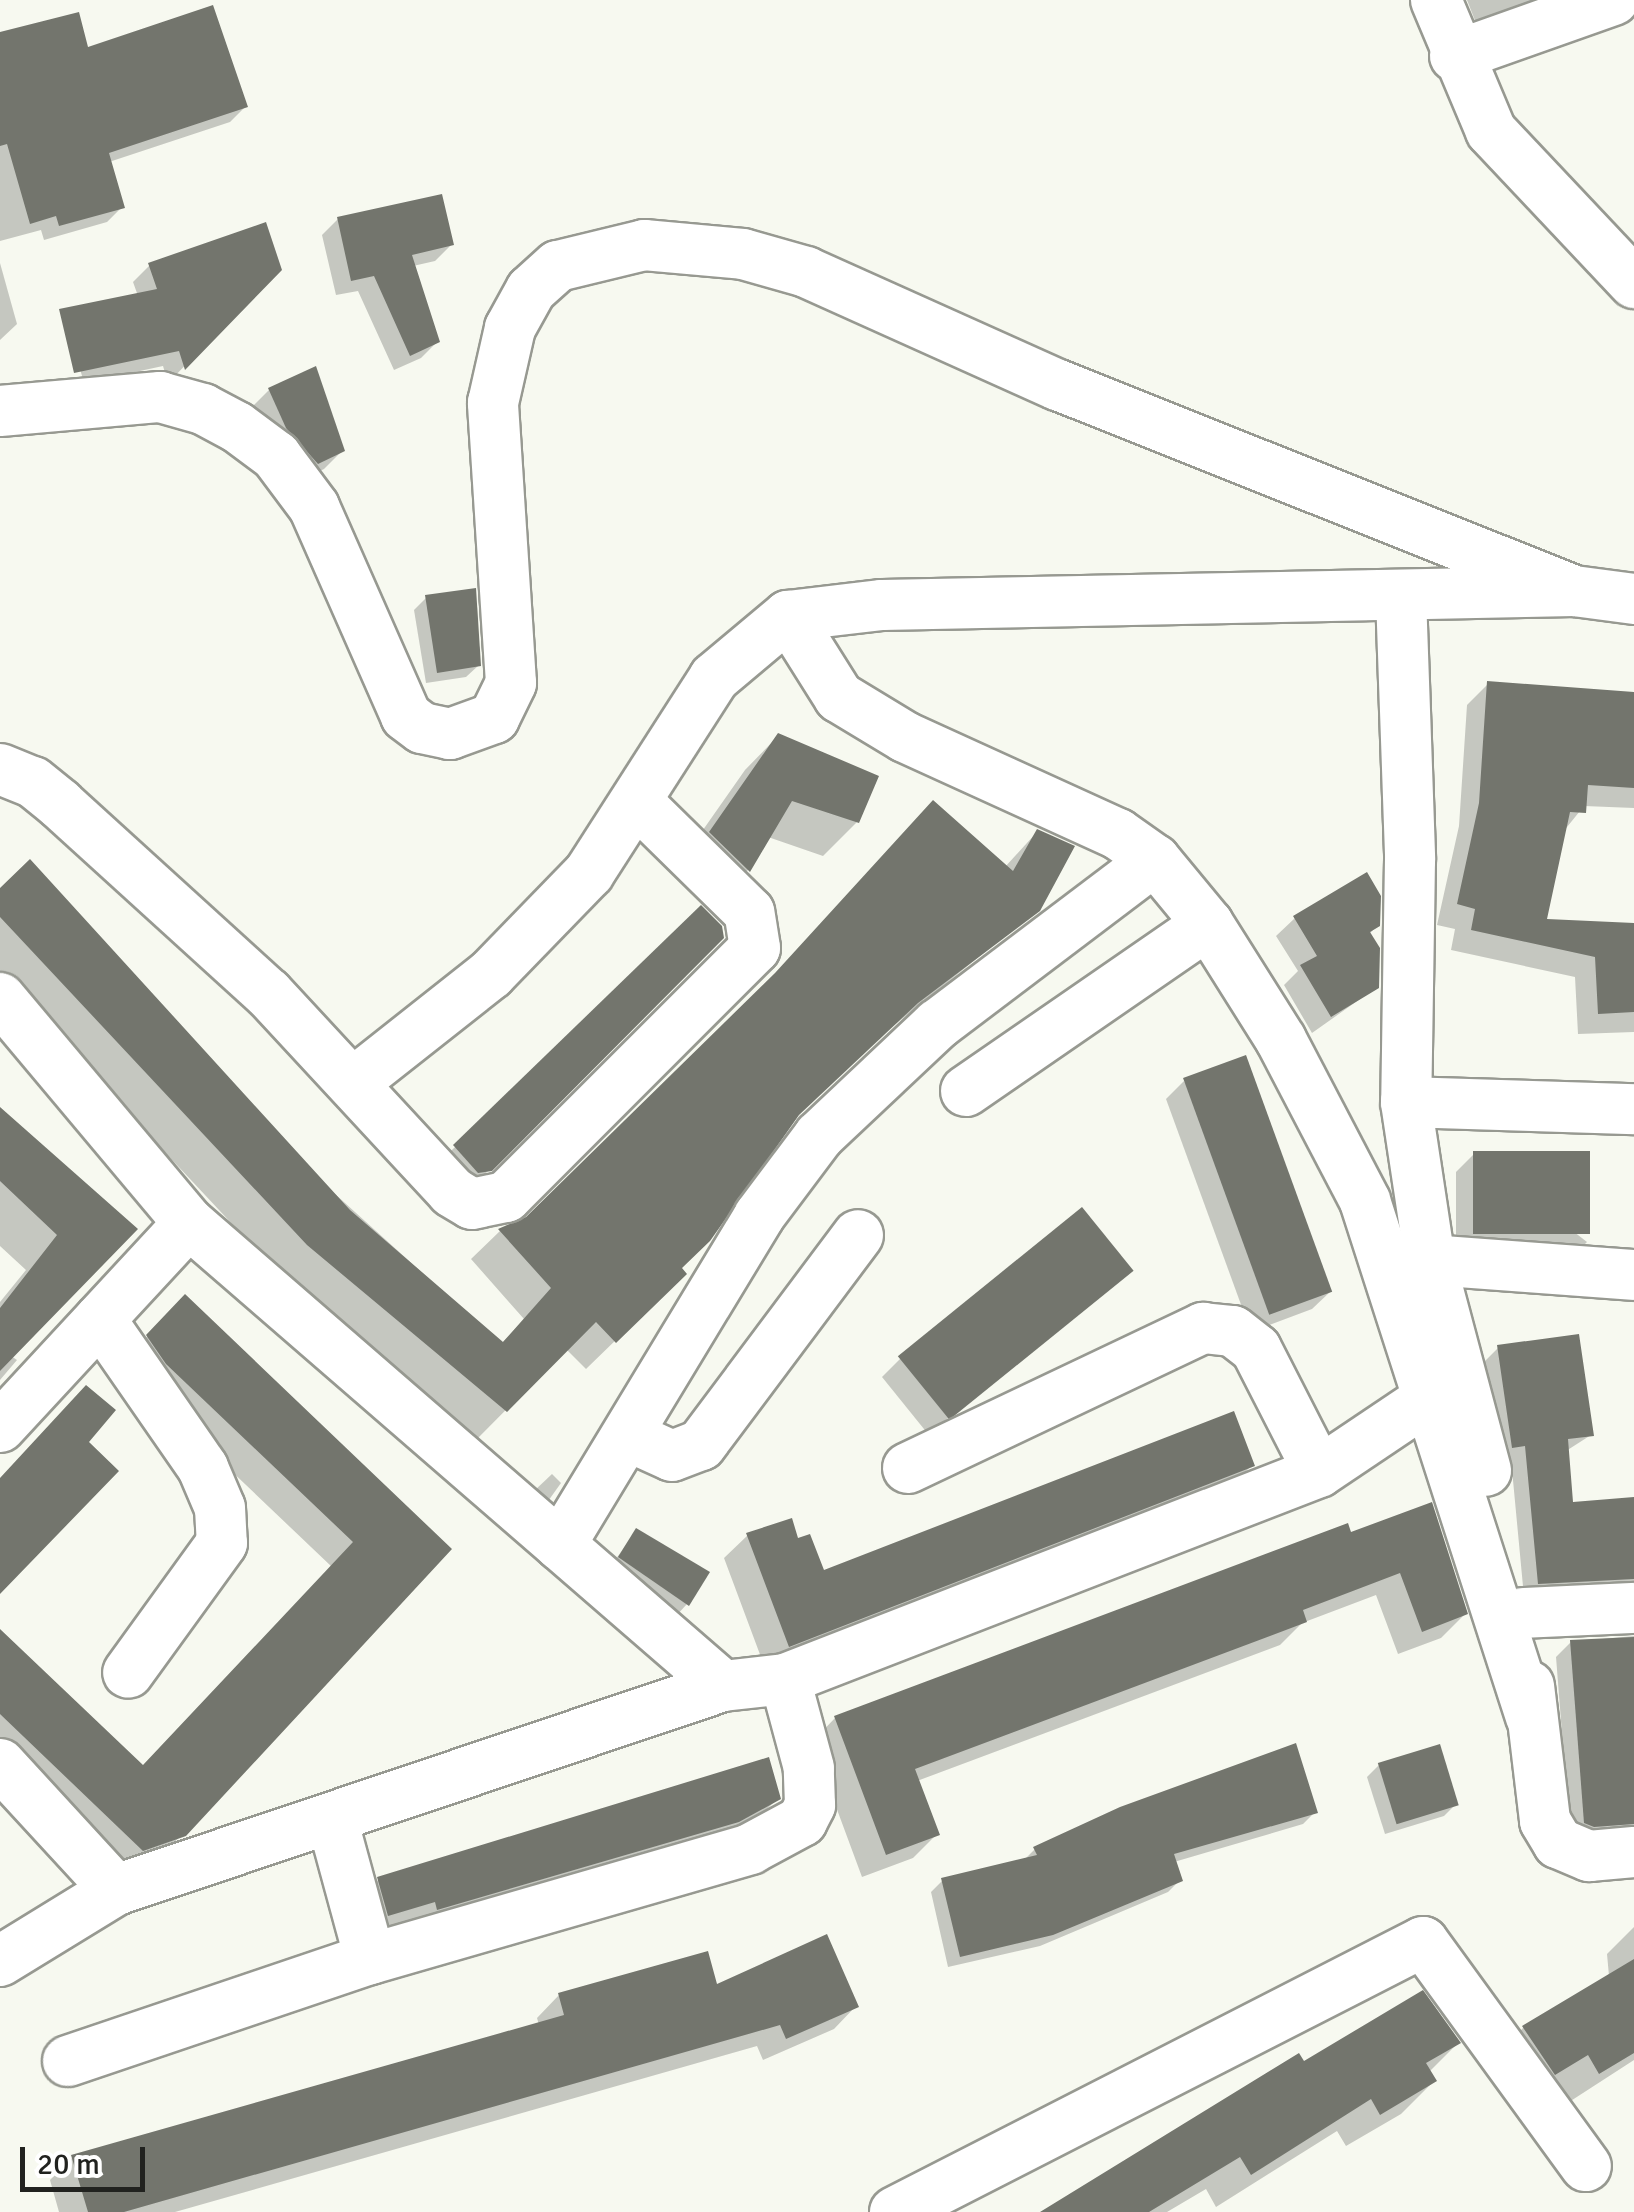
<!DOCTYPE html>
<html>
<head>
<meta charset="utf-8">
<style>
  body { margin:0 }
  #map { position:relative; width:1634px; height:2212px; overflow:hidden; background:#f7f9f0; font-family:Signika,sans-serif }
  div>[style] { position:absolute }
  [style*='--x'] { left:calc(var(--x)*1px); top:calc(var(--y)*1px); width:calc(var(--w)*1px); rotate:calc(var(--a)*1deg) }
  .shadow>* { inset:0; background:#0003 }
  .building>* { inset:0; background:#73756d; transform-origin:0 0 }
  .roads { filter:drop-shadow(2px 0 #979991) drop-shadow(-2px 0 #979991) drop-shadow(0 2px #979991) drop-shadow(0 -2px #979991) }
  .minor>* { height:50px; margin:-25px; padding:0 25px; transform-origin:25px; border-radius:25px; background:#fff }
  span { translate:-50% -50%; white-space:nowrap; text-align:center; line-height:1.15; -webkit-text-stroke:10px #fff; paint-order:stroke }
  .scale { position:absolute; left:20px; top:2147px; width:125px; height:45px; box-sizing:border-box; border:5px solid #21221f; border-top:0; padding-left:12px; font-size:30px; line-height:35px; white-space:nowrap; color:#21221f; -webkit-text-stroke:8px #fff; paint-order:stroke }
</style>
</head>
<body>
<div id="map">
  <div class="shadow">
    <div style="clip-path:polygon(1467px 0,1536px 0,1476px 23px)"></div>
    <div style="clip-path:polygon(0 35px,86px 50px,245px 107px,230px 122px,109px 162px,122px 207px,107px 222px,44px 240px,41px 230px,0 241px)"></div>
    <div style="clip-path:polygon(338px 219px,451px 245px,435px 261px,413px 266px,437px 342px,421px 358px,394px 370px,358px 291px,336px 295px,322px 235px)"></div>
    <div style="clip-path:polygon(0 263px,17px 324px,0 340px)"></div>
    <div style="clip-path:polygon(149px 266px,279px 269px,168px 383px,163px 366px,84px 383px,67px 323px,138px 296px,133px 282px)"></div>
    <div style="clip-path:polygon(269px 390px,342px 451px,324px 469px,299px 481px,251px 408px)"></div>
    <div style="clip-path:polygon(426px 598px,479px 665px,466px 677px,426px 683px,414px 610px)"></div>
    <div style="clip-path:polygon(1488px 684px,1634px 693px,1634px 808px,1584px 806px,1563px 832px,1544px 921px,1634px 925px,1634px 1032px,1578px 1034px,1575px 977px,1451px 950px,1455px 929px,1437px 925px,1459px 826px,1467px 705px)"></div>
    <div style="clip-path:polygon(778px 736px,857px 822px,823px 856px,768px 837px,748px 870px,715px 903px,677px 867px,745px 770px)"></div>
    <div style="clip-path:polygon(1037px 832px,1038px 909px,887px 1031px,794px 1119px,655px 1302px,586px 1369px,566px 1349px,477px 1439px,278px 1273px,0 976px,0 891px,501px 1344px,524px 1319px,471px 1259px,500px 1231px,528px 1219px,1005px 867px)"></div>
    <div style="clip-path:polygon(1295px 918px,1378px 925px,1369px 934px,1377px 987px,1312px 1033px,1284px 985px,1298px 971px,1276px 936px)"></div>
    <div style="clip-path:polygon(722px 937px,456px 1203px,421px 1180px,455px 1147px)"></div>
    <div style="clip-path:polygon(1184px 1081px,1331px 1291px,1312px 1309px,1251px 1332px,1166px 1099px)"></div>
    <div style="clip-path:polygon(0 1110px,134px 1229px,11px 1356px,17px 1360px,0 1380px,0 1302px,26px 1270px,0 1246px)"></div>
    <div style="clip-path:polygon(1474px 1154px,1587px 1242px,1569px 1260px,1456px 1252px,1456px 1172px)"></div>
    <div style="clip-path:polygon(1131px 1271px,928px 1434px,882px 1377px,900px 1359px)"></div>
    <div style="clip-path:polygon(185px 1298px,448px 1549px,159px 1859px,118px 1873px,0 1760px,0 1632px,143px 1768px,332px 1567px,143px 1387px,124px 1360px)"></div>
    <div style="clip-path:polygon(1498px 1348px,1591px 1435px,1566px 1451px,1570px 1504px,1634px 1499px,1634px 1598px,1524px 1597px,1511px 1459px,1498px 1461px,1484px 1362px)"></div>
    <div style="clip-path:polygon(1252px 1465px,1229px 1489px,765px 1668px,724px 1558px,748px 1535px,796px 1542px,822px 1574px)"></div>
    <div style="clip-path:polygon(552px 1474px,561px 1483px,546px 1504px,533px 1492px)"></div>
    <div style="clip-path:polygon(636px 1531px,687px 1604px,676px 1616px,608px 1570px)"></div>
    <div style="clip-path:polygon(1350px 1536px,1465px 1614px,1441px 1638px,1398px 1654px,1376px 1595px,1302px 1623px,1280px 1645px,917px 1781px,937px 1834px,913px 1858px,862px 1877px,812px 1742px,835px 1718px)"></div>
    <div style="clip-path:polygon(1634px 1636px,1634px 1836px,1570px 1836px,1556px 1657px,1571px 1642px)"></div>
    <div style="clip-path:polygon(1379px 1765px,1456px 1804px,1444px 1816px,1385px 1834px,1367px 1777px)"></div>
    <div style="clip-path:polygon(778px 1798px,754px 1822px,364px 1938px,355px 1903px,379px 1879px)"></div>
    <div style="clip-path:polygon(1315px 1812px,1303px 1824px,1174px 1862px,1180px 1880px,1168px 1892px,1040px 1946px,948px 1967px,931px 1892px,943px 1880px,1022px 1862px,1035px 1849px)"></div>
    <div style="clip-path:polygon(1634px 1927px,1634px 2060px,1566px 2104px,1491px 2060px,1523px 2028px,1609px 1976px,1607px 1954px)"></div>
    <div style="clip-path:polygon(716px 1987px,856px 2006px,834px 2029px,763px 2060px,757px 2046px,175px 2212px,59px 2212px,50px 2180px,73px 2157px,539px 2025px,537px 2018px,559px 1995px)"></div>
    <div style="clip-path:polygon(1458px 2043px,1429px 2072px,1434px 2081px,1401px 2114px,1346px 2146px,1337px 2131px,1216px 2207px,1206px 2189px,1167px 2212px,1045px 2212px,1303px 2065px)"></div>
  </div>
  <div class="building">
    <div style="clip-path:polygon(213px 5px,248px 107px,109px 153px,125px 208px,59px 226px,56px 216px,30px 224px,7px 144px,0 146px,0 32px,79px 12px,88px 47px)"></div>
    <div style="clip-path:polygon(442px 194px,454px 245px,412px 255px,440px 342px,410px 356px,374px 276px,351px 281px,337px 217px)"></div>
    <div style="clip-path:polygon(266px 222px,282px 270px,185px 370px,179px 351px,74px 373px,59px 309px,157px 289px,148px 263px)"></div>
    <div style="clip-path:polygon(316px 366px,345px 451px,318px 464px,286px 428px,268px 388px)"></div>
    <div style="clip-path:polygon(476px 588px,481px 666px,437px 673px,425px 595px)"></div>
    <div style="clip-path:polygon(1487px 681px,1634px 692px,1634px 788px,1588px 785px,1586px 813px,1570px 812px,1547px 919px,1634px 923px,1634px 1012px,1598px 1014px,1595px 957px,1471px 930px,1475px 909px,1457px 904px,1479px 803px)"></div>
    <div style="clip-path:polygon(778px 733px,879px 776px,859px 823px,792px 801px,750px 872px,709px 832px)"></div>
    <div style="clip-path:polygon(933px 800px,1013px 871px,1037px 829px,1075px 846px,1040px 911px,918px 1003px,799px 1115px,710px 1241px,682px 1268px,687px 1274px,616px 1343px,596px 1322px,507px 1412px,307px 1245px,0 917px,0 888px,30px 859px,350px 1210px,503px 1342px,551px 1288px,498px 1229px,526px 1217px,775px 973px)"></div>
    <div style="clip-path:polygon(1367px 872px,1381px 896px,1380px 926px,1370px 932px,1380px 948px,1379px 988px,1331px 1017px,1300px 965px,1317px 956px,1293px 916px)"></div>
    <div style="clip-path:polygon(701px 905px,722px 926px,724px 938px,492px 1171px,478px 1173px,453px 1145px)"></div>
    <div style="left:1246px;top:1055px;width:252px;height:67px;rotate:70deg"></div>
    <div style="clip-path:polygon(0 1107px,138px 1229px,0 1371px,0 1308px,57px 1235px,0 1181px)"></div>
    <div style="left:1473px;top:1151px;width:117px;height:83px"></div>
    <div style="left:1082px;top:1207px;width:82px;height:237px;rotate:51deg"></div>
    <div style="clip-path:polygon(185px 1294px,452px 1549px,186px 1836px,143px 1851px,0 1714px,0 1629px,143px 1765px,353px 1542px,166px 1364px,146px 1335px)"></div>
    <div style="clip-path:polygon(1579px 1334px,1594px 1436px,1568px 1439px,1573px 1502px,1634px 1497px,1634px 1579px,1538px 1584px,1525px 1446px,1512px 1448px,1497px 1345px)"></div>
    <div style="clip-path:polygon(86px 1385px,116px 1410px,89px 1442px,119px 1471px,0 1594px,0 1478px)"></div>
    <div style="clip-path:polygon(1234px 1411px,1255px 1466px,789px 1647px,746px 1533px,792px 1518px,798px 1538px,810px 1534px,824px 1570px)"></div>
    <div style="clip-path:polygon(1432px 1502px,1468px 1614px,1422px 1632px,1400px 1573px,1303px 1610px,1307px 1622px,915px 1769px,940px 1835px,886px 1855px,834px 1716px,1348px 1523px,1351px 1532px)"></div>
    <div style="clip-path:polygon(636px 1528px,710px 1572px,689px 1606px,618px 1557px)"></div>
    <div style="clip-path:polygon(1634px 1637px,1634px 1824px,1594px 1827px,1584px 1823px,1570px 1640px)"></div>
    <div style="clip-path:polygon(1296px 1743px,1318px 1813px,1174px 1854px,1183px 1881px,1053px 1935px,960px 1957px,941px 1878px,1037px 1855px,1033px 1847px,1120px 1807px)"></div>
    <div style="left:1440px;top:1744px;width:64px;height:65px;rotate:73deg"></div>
    <div style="clip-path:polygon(769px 1757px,781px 1799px,739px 1822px,437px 1910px,435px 1902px,388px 1916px,377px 1877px)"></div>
    <div style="clip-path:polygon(827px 1934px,859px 2007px,786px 2039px,780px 2025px,124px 2212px,88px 2212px,71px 2155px,564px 2015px,558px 1993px,708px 1951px,717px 1984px)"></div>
    <div style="clip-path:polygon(1634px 1959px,1634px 2053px,1599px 2074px,1588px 2055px,1555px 2075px,1522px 2026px)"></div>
    <div style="clip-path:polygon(1423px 1990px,1461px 2043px,1426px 2063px,1437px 2081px,1380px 2115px,1371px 2099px,1251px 2175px,1240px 2157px,1149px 2212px,1040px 2212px,1299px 2053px,1304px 2061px)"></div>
  </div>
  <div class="roads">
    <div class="minor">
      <div style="--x:1436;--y:0;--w:142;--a:67.2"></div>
      <div style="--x:1491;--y:131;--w:209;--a:46.7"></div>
      <div style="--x:1455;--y:56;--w:168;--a:-19.5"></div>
      <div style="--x:0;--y:411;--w:161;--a:-5"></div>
      <div style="--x:160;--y:397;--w:45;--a:15.6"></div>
      <div style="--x:203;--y:409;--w:38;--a:28"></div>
      <div style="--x:237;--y:427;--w:49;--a:36.6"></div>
      <div style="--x:276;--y:456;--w:64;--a:53.3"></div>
      <div style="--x:314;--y:507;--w:228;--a:66.2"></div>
      <div style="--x:406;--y:716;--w:20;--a:37"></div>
      <div style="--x:422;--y:728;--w:29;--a:12"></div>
      <div style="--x:450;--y:734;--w:47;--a:-20"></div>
      <div style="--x:494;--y:718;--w:39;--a:-64"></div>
      <div style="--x:511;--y:683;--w:281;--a:-93.7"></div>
      <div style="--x:493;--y:403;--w:77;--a:-77.2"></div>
      <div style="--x:510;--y:328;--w:43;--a:-61.1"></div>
      <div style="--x:531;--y:290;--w:36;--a:-42"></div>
      <div style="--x:558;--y:266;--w:89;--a:-13.7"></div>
      <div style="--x:644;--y:245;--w:99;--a:5.2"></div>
      <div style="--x:743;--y:254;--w:66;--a:15.9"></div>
      <div style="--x:806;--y:272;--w:276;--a:24.2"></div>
      <div style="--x:1058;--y:385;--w:556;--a:21.76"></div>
      <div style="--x:1401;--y:596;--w:264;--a:88"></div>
      <div style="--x:1410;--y:860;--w:242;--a:90.9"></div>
      <div style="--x:1406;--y:1102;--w:228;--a:1.8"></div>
      <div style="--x:788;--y:616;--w:96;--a:57.8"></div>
      <div style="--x:839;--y:697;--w:77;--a:31.2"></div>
      <div style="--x:905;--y:737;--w:234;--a:24.5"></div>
      <div style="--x:1118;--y:834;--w:45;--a:35.1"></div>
      <div style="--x:1155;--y:860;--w:83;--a:50.4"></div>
      <div style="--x:1208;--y:924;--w:137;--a:57.8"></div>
      <div style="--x:1281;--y:1040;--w:182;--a:62.4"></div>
      <div style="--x:1365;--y:1201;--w:542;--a:72.17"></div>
      <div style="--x:0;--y:769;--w:35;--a:22"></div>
      <div style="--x:33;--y:782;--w:35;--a:39"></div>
      <div style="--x:60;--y:804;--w:281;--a:42.3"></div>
      <div style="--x:268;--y:993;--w:271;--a:47.2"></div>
      <div style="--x:452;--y:1192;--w:23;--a:31"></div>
      <div style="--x:472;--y:1204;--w:35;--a:-12"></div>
      <div style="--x:506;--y:1197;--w:352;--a:-45"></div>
      <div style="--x:755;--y:948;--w:36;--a:-99"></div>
      <div style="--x:749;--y:912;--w:154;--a:-135.5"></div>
      <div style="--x:0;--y:998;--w:294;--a:50"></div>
      <div style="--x:189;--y:1223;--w:707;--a:40.93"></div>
      <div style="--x:353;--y:1083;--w:176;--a:-38.3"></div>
      <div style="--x:491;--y:974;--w:141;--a:-45.9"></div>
      <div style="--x:589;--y:873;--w:232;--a:-57.3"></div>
      <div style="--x:714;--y:678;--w:97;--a:-40"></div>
      <div style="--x:788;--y:616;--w:95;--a:-6.7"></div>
      <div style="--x:882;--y:605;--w:692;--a:-1.16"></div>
      <div style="--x:1574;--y:591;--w:61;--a:7.6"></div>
      <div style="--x:966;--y:1091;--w:294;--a:-34.6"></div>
      <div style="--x:1406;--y:1102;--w:160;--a:81.4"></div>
      <div style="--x:1430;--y:1260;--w:218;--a:75.1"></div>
      <div style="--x:1430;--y:1260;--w:205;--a:4.2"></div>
      <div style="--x:100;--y:1319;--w:181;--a:55.3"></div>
      <div style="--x:203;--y:1468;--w:43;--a:67"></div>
      <div style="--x:220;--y:1508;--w:35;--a:87"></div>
      <div style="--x:222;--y:1543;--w:160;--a:125.9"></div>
      <div style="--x:0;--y:1427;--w:278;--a:-47.2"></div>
      <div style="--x:628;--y:1436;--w:48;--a:24.4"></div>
      <div style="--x:672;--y:1456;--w:31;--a:-21"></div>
      <div style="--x:701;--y:1445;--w:262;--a:-53.2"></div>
      <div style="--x:908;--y:1468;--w:327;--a:-25.4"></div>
      <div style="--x:1203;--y:1328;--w:30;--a:6"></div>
      <div style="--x:1233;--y:1331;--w:29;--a:38"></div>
      <div style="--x:1256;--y:1349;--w:138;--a:62.9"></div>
      <div style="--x:560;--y:1545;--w:385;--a:-58.8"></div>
      <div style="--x:759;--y:1216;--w:100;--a:-53.1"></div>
      <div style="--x:819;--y:1136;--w:163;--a:-43.3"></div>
      <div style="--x:938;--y:1024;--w:272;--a:-37.1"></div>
      <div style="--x:1523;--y:1613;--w:111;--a:-2.6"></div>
      <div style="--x:1529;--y:1686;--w:136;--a:83.2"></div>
      <div style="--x:1545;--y:1821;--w:26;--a:59"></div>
      <div style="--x:1558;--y:1843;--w:34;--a:23"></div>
      <div style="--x:1589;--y:1856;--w:45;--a:-5.1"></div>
      <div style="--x:0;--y:1764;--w:171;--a:47.4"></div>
      <div style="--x:332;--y:1819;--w:145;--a:74.8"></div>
      <div style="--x:0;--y:1961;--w:136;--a:-31.5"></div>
      <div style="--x:116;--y:1890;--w:640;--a:-18.58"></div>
      <div style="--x:723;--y:1686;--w:62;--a:-6.4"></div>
      <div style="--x:785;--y:1679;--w:573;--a:-21.19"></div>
      <div style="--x:1319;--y:1472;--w:133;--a:-33.9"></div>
      <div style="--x:68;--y:2061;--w:319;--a:-18.7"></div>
      <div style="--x:370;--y:1959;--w:396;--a:-16.1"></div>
      <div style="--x:750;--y:1849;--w:59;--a:-28.3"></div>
      <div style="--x:802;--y:1821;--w:18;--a:-63"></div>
      <div style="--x:810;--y:1805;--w:37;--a:-92"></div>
      <div style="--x:809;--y:1768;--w:92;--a:-105.1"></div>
      <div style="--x:895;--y:2212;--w:593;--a:-27.08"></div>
      <div style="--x:1423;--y:1942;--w:277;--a:54"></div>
    </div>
  </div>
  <div class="scale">20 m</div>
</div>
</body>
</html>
